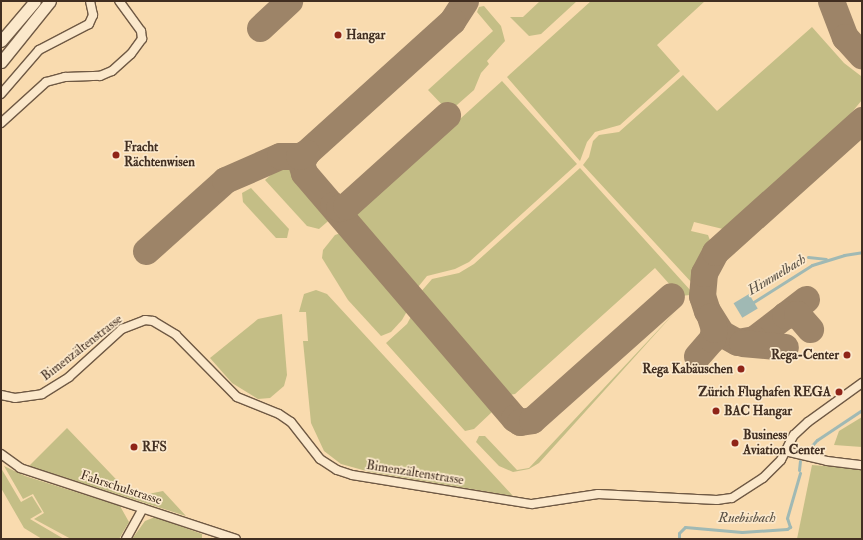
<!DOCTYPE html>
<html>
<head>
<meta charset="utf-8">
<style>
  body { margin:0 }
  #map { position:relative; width:863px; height:540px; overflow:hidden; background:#f9dbaf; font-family:"IM FELL Double Pica",serif }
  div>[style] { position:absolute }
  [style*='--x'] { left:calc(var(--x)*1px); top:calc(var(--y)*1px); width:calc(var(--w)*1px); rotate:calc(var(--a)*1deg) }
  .green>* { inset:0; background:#c4be86 }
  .water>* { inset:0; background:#a0b9b4; transform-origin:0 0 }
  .stream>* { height:3px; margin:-1.5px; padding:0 1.5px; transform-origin:1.5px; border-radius:1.5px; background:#a0b9b4 }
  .taxiway>* { height:27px; margin:-13.5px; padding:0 13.5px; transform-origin:13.5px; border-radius:13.5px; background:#9d8468 }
  .roads { filter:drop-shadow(1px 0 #6f5944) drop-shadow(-1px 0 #6f5944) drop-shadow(0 1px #6f5944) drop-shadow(0 -1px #6f5944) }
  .street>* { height:8px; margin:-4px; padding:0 4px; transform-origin:4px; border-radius:4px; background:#fbe8cb }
  .secondary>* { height:11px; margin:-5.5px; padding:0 5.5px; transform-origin:5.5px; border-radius:5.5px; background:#fbe8cb }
  .dots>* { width:11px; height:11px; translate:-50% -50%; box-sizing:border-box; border:2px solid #fbe8cb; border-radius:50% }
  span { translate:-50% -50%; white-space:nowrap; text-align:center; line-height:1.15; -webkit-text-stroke:3.5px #fbe8cb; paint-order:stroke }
  .poi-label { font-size:13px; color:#412e21; font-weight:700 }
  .left { translate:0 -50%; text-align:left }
  .right { translate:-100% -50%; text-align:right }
  .street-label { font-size:13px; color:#412e21 }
  .water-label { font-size:14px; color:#595146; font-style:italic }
  .frame { position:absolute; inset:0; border:2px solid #412e21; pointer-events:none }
</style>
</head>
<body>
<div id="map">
  <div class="green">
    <div style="clip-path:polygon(540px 1px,577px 1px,541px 34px,529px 36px,510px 17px,523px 17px)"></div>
    <div style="clip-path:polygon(591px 1px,705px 1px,657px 45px,680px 71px,620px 125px,595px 132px,587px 142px,580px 161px,507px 77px)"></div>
    <div style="clip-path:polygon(484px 6px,501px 26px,505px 41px,487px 61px,489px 64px,481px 73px,474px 90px,449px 112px,428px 90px,493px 31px,477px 12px,479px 7px)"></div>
    <div style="clip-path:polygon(812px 27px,844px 63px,861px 76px,862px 100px,838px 129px,727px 230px,694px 222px,691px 231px,708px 235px,711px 243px,704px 250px,696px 268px,692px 283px,583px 165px,589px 157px,593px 141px,599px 135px,619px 132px,683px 75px,717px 111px)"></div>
    <div style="clip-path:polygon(502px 81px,577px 164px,469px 262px,455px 269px,427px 276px,414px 292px,357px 224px,357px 212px)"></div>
    <div style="clip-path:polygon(286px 162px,334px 216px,319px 229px,307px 226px,265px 180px)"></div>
    <div style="clip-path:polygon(580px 168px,691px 291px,690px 295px,680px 296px,655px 268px,515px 394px,504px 396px,418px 297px,419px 294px,432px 279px,459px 273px,474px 264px)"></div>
    <div style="clip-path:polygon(251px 188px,289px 229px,287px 238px,276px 238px,243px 202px,242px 193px)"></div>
    <div style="clip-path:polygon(344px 232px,352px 236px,410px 306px,402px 320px,391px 332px,381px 336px,348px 300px,322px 258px,323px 250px,335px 235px)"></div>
    <div style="clip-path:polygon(316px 290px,327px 294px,513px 496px,370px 472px,341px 464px,324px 451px,311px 423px,303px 341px,308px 341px,306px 312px,299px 312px,304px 294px)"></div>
    <div style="clip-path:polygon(677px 310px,539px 463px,529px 469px,513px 472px,499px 466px,476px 442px,479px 436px,485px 436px,517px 470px,529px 468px)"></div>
    <div style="clip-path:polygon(414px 311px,491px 402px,493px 411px,474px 429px,465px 431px,386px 343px,407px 324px)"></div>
    <div style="clip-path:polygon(282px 314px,287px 375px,284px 386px,270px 398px,258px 399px,232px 383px,210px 358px,258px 319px)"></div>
    <div style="clip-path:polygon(862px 417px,862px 447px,834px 445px,839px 431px)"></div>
    <div style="clip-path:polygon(67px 428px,133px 497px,163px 491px,186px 516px,29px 466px)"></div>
    <div style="clip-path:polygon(812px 465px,862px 469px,862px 539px,797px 539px)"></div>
    <div style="clip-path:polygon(4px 466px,25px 476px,120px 506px,129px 522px,119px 539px,71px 539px,34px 519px,44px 513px,33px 494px,23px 499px)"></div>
    <div style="clip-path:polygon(1px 468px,21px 502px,32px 496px,42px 512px,30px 519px,64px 539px,42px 539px,24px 528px,1px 488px)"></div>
    <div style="clip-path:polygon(155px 517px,202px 534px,202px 539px,132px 539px,145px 521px)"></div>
  </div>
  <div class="water">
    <div style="left:749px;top:294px;width:17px;height:18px;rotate:59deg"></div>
  </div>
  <div class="stream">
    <div style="--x:808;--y:257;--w:18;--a:6"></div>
    <div style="--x:752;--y:303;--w:71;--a:-32.3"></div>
    <div style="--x:812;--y:265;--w:34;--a:-17"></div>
    <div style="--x:844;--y:255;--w:18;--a:-9"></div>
    <div style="--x:807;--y:451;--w:15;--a:-48"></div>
    <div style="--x:817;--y:440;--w:54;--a:-33.7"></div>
    <div style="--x:799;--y:470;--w:9;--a:-84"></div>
    <div style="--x:679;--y:539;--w:6;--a:-90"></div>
    <div style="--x:679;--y:533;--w:8;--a:-45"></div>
    <div style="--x:685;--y:527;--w:57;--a:5"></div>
    <div style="--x:742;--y:532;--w:45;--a:-3.8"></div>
    <div style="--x:787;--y:529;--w:4;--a:-34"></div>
    <div style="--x:790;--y:527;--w:9;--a:-108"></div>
    <div style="--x:787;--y:518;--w:47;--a:-73.9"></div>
  </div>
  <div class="taxiway">
    <div style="--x:465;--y:1;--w:24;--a:123"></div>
    <div style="--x:452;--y:21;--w:197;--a:137.9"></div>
    <div style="--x:306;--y:153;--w:11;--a:117"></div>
    <div style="--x:301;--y:163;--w:10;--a:73"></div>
    <div style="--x:304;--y:173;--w:323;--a:49.4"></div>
    <div style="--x:514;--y:418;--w:7;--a:34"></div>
    <div style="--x:520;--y:422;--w:12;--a:-9"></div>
    <div style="--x:532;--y:420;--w:186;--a:-41.7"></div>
    <div style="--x:831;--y:1;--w:39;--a:69"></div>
    <div style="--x:845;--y:37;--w:25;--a:48"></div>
    <div style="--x:260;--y:28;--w:40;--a:-43"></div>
    <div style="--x:333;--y:205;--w:7;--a:27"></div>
    <div style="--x:339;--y:208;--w:7;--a:-16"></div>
    <div style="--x:346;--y:206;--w:136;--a:-42"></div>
    <div style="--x:146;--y:251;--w:106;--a:-41.9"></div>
    <div style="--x:225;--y:180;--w:60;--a:-23.6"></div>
    <div style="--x:280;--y:156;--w:19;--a:0"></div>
    <div style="--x:299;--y:156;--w:8;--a:-23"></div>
    <div style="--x:806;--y:299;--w:66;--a:142.4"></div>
    <div style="--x:754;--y:339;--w:17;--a:170"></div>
    <div style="--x:737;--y:342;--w:18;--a:-151"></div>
    <div style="--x:721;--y:333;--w:26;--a:-122"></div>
    <div style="--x:707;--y:311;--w:16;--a:-108"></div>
    <div style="--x:702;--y:296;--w:23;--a:-85"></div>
    <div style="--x:704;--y:273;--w:24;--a:-62"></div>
    <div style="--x:715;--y:252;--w:198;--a:-41.9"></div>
    <div style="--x:785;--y:315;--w:12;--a:-5"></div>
    <div style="--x:797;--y:314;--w:20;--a:49"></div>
    <div style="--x:742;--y:343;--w:43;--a:5.3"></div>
    <div style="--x:697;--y:356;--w:23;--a:-49"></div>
    <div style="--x:712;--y:339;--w:10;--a:-79"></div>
    <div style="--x:714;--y:329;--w:13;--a:-108"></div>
  </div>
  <div class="roads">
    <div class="street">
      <div style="--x:1;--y:94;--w:58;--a:-49.2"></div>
      <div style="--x:39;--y:50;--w:56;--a:-27.5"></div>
      <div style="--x:89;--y:24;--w:10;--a:-66"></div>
      <div style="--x:93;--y:15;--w:14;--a:-102"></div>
      <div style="--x:1;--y:123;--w:61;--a:-42.3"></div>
      <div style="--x:46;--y:82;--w:20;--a:-15"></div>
      <div style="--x:65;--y:77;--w:35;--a:-2"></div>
      <div style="--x:100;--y:76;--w:13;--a:-23"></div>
      <div style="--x:112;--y:71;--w:25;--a:-42"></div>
      <div style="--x:131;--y:54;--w:19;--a:-54"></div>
      <div style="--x:142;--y:39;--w:8;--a:-97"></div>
      <div style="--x:141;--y:31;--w:37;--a:-126"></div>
      <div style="--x:1;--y:395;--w:14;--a:12"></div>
      <div style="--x:15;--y:398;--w:27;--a:-8"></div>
      <div style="--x:42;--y:394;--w:32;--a:-32"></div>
      <div style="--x:69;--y:377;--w:72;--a:-42.2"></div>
      <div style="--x:122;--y:329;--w:25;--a:-21"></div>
      <div style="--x:145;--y:320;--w:8;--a:7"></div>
      <div style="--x:153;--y:321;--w:27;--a:31"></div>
      <div style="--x:176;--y:335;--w:87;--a:45.5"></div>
      <div style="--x:237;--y:397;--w:45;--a:22"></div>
      <div style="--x:279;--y:414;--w:14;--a:34"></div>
      <div style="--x:291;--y:422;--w:47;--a:51.9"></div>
      <div style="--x:320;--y:459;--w:20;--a:33"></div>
      <div style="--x:337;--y:470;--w:16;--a:18"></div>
      <div style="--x:352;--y:475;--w:182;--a:9.2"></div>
      <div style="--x:532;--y:504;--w:67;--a:-8.6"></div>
      <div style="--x:598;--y:494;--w:119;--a:2.9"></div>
      <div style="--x:717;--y:500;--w:15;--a:-8"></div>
      <div style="--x:732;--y:498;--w:37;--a:-33"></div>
      <div style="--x:763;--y:478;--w:25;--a:-45"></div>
      <div style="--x:781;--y:460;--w:28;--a:-63"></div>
      <div style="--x:794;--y:435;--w:19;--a:-43"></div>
      <div style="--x:808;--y:422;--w:67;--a:-35.8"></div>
      <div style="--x:785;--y:451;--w:43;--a:13.4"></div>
      <div style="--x:827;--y:461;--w:35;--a:7"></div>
      <div style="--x:1;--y:454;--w:24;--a:36"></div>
      <div style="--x:20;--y:468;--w:227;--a:18.2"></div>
      <div style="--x:126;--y:539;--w:35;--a:-61"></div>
    </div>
    <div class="secondary">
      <div style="--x:1;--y:41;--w:52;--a:-49.6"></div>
      <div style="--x:1;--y:62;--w:78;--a:-51.2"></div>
    </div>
  </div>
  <div class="dots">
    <div style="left:338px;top:35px;background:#8f2418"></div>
    <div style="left:116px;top:155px;background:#8f2418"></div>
    <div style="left:847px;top:355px;background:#8f2418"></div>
    <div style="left:741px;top:369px;background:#8f2418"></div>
    <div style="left:839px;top:392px;background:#8f2418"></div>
    <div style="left:716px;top:411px;background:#8f2418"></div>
    <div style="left:735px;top:443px;background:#8f2418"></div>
    <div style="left:134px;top:447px;background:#8f2418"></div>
  </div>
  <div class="poi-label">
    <span class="left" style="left:346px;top:35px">Hangar</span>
    <span class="left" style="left:124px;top:155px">Fracht<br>Rächtenwisen</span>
    <span class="right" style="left:839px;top:355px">Rega-Center</span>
    <span class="right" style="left:733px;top:369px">Rega Kabäuschen</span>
    <span class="right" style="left:831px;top:392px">Zürich Flughafen REGA</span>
    <span class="left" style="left:724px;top:411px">BAC Hangar</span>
    <span class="left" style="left:743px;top:443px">Business<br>Aviation Center</span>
    <span class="left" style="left:142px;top:447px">RFS</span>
  </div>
  <div class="street-label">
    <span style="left:82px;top:348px;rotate:-38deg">Bimenzältenstrasse</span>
    <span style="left:415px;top:473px;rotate:9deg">Bimenzältenstrasse</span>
    <span style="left:121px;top:488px;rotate:18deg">Fahrschulstrasse</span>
  </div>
  <div class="water-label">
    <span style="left:777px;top:275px;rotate:-31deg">Himmelbach</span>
    <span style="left:747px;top:518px">Ruebisbach</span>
  </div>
  <div class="frame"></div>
</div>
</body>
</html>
